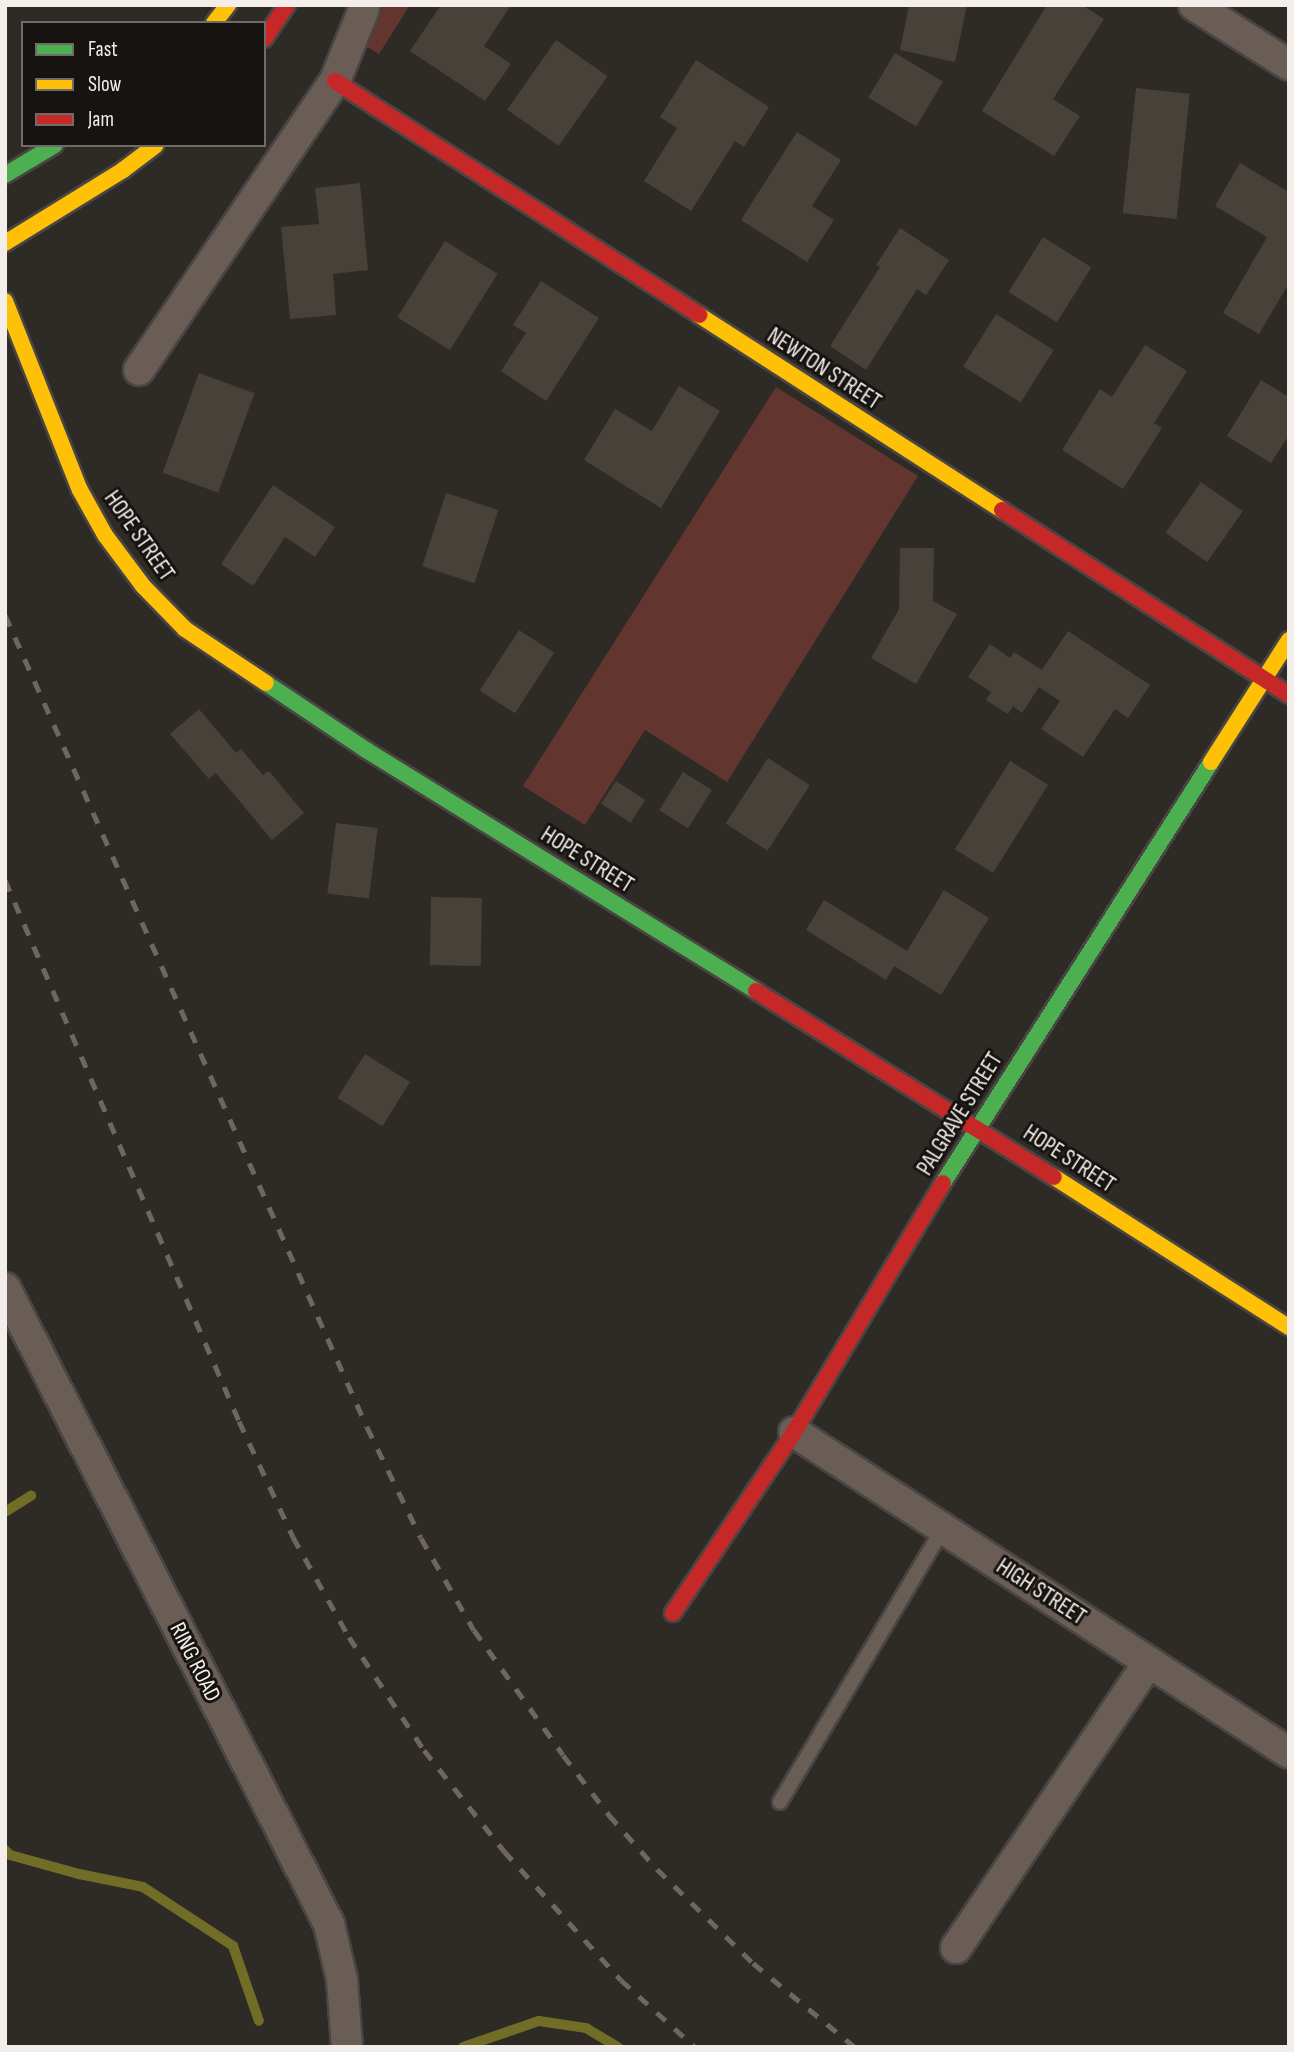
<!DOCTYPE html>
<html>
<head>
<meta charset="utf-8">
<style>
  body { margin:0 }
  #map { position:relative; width:1294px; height:2052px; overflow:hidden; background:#2e2a26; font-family:"Sofia Sans Condensed",sans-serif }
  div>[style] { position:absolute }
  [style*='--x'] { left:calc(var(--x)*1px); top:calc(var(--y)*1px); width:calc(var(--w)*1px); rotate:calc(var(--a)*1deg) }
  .green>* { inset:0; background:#62362f }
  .stream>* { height:10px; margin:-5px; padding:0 5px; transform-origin:5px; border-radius:5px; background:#716c26 }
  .building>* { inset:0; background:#474139; transform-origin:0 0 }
  .roads { filter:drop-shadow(2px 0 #494542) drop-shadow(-2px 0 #494542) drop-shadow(0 2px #494542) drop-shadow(0 -2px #494542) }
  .lane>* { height:14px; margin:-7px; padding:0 7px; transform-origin:7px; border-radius:7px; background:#6a5d55 }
  .street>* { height:30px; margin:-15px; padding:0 15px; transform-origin:15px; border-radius:15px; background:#6a5d55 }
  .fast>* { height:16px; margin:-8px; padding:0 8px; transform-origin:8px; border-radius:8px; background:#4caf50 }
  .slow>* { height:16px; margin:-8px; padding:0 8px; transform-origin:8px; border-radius:8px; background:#ffc107 }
  .jam>* { height:16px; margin:-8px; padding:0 8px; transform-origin:8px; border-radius:8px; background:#c62828 }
  .rail>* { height:5px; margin-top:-2.5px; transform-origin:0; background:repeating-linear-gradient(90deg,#6e665f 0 12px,transparent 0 24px) }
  span { translate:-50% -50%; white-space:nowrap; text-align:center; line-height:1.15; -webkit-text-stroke:6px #171310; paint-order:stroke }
  .street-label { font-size:23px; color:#f3eee9 }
  .frame { position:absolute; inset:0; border:7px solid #f3eee9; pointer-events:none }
  .legend { position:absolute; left:21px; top:21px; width:245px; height:126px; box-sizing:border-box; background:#171310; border:2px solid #6f6b67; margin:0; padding:9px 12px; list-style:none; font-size:21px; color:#f3eee9 }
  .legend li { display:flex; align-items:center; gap:14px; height:35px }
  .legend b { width:35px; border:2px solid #6f6b67 }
</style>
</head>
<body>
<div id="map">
  <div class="green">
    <div style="clip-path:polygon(351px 5px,410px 5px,379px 54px,342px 32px)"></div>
    <div style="clip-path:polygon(776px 387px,918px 476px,727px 782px,645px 730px,585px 825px,523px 786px)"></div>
  </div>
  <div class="stream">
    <div style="--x:5;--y:1512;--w:31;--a:-32"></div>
    <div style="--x:5;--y:1850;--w:7;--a:45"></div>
    <div style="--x:10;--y:1855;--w:72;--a:15.4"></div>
    <div style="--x:79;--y:1874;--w:65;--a:11.5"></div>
    <div style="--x:143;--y:1887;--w:108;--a:33.2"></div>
    <div style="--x:233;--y:1946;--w:79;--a:70.9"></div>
    <div style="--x:463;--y:2047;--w:80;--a:-18.9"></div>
    <div style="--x:539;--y:2021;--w:48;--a:8.5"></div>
    <div style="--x:586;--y:2028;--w:37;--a:31"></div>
  </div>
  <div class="building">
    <div style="clip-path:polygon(441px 5px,511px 5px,484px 46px,511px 64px,485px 101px,410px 51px)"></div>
    <div style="clip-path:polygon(909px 5px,967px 5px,955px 62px,900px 50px)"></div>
    <div style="clip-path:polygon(1047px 5px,1082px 5px,1104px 19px,1053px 99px,1080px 116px,1054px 156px,982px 111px)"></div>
    <div style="left:556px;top:40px;width:63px;height:85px;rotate:35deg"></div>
    <div style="left:895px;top:53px;width:56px;height:52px;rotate:31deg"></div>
    <div style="clip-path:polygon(696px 60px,769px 107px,744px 147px,735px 141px,691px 211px,644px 181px,677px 128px,660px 117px)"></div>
    <div style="left:1136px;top:88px;width:54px;height:126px;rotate:6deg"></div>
    <div style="clip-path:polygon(797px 132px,841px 160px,812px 206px,834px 220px,807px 262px,741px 220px)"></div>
    <div style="clip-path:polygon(1240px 163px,1289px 192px,1289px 283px,1259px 334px,1223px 313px,1267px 237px,1215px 206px)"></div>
    <div style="clip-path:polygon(360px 183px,368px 270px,333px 274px,336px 315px,290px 319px,281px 227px,319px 224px,315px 188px)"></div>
    <div style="clip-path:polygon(900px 228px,949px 260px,926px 295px,917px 289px,866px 370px,830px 346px,880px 267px,876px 265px)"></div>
    <div style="left:1043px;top:237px;width:57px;height:65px;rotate:32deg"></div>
    <div style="left:445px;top:241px;width:62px;height:90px;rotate:32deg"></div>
    <div style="clip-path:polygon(541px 281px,599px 318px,546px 401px,501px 371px,526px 333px,513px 325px)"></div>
    <div style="left:996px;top:314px;width:68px;height:62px;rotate:32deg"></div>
    <div style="clip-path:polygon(1145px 345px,1187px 371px,1154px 423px,1162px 428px,1123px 489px,1062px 450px,1100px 389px,1112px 397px)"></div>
    <div style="left:199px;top:373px;width:59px;height:106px;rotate:20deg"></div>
    <div style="clip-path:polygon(1261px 380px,1289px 397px,1289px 435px,1271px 463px,1227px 436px)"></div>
    <div style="clip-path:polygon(679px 386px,720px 411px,661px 508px,584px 460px,615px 409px,652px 431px)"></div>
    <div style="left:1201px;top:482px;width:51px;height:62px;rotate:35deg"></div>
    <div style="clip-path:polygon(273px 485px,335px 527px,315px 557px,285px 537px,253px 586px,221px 564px)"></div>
    <div style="left:446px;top:493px;width:55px;height:77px;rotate:18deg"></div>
    <div style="clip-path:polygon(900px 548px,934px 548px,933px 601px,957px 614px,916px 684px,871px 658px,899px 609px)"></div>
    <div style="left:519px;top:630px;width:42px;height:72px;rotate:33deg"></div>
    <div style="clip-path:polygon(1068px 631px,1150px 685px,1128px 718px,1115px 709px,1083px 757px,1041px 729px,1060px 701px,1039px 687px,1022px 713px,1013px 706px,1008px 714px,986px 700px,991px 692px,968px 677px,990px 644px,1010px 658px,1014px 652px,1042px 670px)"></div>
    <div style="clip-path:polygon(199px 709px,236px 753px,241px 749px,263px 775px,269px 771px,304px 813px,272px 840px,216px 773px,209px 779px,170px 734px)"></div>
    <div style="left:768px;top:758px;width:50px;height:78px;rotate:33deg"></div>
    <div style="left:1010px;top:761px;width:45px;height:104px;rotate:32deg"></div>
    <div style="left:683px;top:772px;width:34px;height:45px;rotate:32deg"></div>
    <div style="left:616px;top:781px;width:35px;height:27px;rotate:33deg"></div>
    <div style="left:336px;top:823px;width:42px;height:71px;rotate:7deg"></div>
    <div style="clip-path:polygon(944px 890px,989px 918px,941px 995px,894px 966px,886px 980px,806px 930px,824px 900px,907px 951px)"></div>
    <div style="left:431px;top:897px;width:51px;height:68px;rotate:1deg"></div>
    <div style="left:365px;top:1054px;width:53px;height:52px;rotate:32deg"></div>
  </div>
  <div class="roads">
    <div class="lane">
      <div style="--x:780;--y:1802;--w:318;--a:-59.2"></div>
    </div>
    <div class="street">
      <div style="--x:1194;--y:5;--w:112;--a:32.3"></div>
      <div style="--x:139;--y:370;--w:349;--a:-55.9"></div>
      <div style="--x:335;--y:81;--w:78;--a:-68.1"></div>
      <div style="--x:5;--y:1288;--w:714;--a:63"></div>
      <div style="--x:329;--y:1924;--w:57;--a:76.9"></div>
      <div style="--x:342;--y:1980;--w:67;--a:85.7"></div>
      <div style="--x:794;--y:1432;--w:590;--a:32.96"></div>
      <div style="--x:956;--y:1948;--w:345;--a:-56"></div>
    </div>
    <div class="fast">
      <div style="--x:5;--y:175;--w:58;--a:-31"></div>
      <div style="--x:266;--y:683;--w:120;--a:33.8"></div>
      <div style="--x:366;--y:750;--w:458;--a:31.7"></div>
      <div style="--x:943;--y:1183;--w:499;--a:-57.5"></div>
    </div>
    <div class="slow">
      <div style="--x:214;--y:23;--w:23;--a:-52"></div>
      <div style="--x:5;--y:243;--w:139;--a:-31.7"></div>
      <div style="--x:123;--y:170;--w:41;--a:-37.1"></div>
      <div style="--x:5;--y:301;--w:203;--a:68.4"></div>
      <div style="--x:80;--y:490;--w:51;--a:60.9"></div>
      <div style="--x:105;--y:535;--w:64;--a:53.3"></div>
      <div style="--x:143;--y:586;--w:60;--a:45.7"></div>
      <div style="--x:185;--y:629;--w:97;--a:33.7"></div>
      <div style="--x:699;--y:315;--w:360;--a:32.8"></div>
      <div style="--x:1211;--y:762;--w:145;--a:-57.4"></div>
      <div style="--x:1054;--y:1177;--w:279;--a:32.6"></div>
    </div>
    <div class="jam">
      <div style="--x:264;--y:39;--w:41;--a:-55.9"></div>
      <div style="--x:335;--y:81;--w:433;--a:32.7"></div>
      <div style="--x:1002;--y:510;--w:341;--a:32.8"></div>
      <div style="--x:756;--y:991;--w:351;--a:32"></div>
      <div style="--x:673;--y:1613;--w:218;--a:-56.2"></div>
      <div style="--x:794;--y:1432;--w:290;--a:-59.1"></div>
    </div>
  </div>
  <div class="rail">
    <div style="--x:5;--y:615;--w:889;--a:65.97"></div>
    <div style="--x:367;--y:1427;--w:123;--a:64.1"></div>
    <div style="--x:421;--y:1538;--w:106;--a:60.1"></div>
    <div style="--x:474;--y:1630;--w:153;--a:54.5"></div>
    <div style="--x:563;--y:1755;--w:76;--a:52.5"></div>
    <div style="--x:609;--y:1815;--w:72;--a:48.4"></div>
    <div style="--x:657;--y:1869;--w:134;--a:44.4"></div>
    <div style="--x:753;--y:1963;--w:132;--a:39.5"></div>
    <div style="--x:5;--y:880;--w:589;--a:66.61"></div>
    <div style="--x:239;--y:1421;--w:128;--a:65"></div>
    <div style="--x:293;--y:1537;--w:115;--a:60.8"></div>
    <div style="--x:349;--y:1637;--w:136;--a:56.4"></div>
    <div style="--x:424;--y:1750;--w:129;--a:51.6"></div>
    <div style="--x:504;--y:1851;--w:174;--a:47.8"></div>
    <div style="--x:621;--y:1980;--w:100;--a:42.2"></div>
  </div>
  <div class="street-label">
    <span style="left:824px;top:369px;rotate:33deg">NEWTON STREET</span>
    <span style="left:139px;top:536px;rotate:55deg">HOPE STREET</span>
    <span style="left:587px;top:860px;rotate:32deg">HOPE STREET</span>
    <span style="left:960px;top:1114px;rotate:-58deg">PALGRAVE STREET</span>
    <span style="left:1069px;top:1159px;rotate:33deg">HOPE STREET</span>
    <span style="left:1041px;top:1592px;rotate:33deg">HIGH STREET</span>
    <span style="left:195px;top:1662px;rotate:63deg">RING ROAD</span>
  </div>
  <div class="frame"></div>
  <ul class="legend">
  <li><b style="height:9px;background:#4caf50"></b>Fast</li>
  <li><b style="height:9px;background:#ffc107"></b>Slow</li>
  <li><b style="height:9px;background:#c62828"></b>Jam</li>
  </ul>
</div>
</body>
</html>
